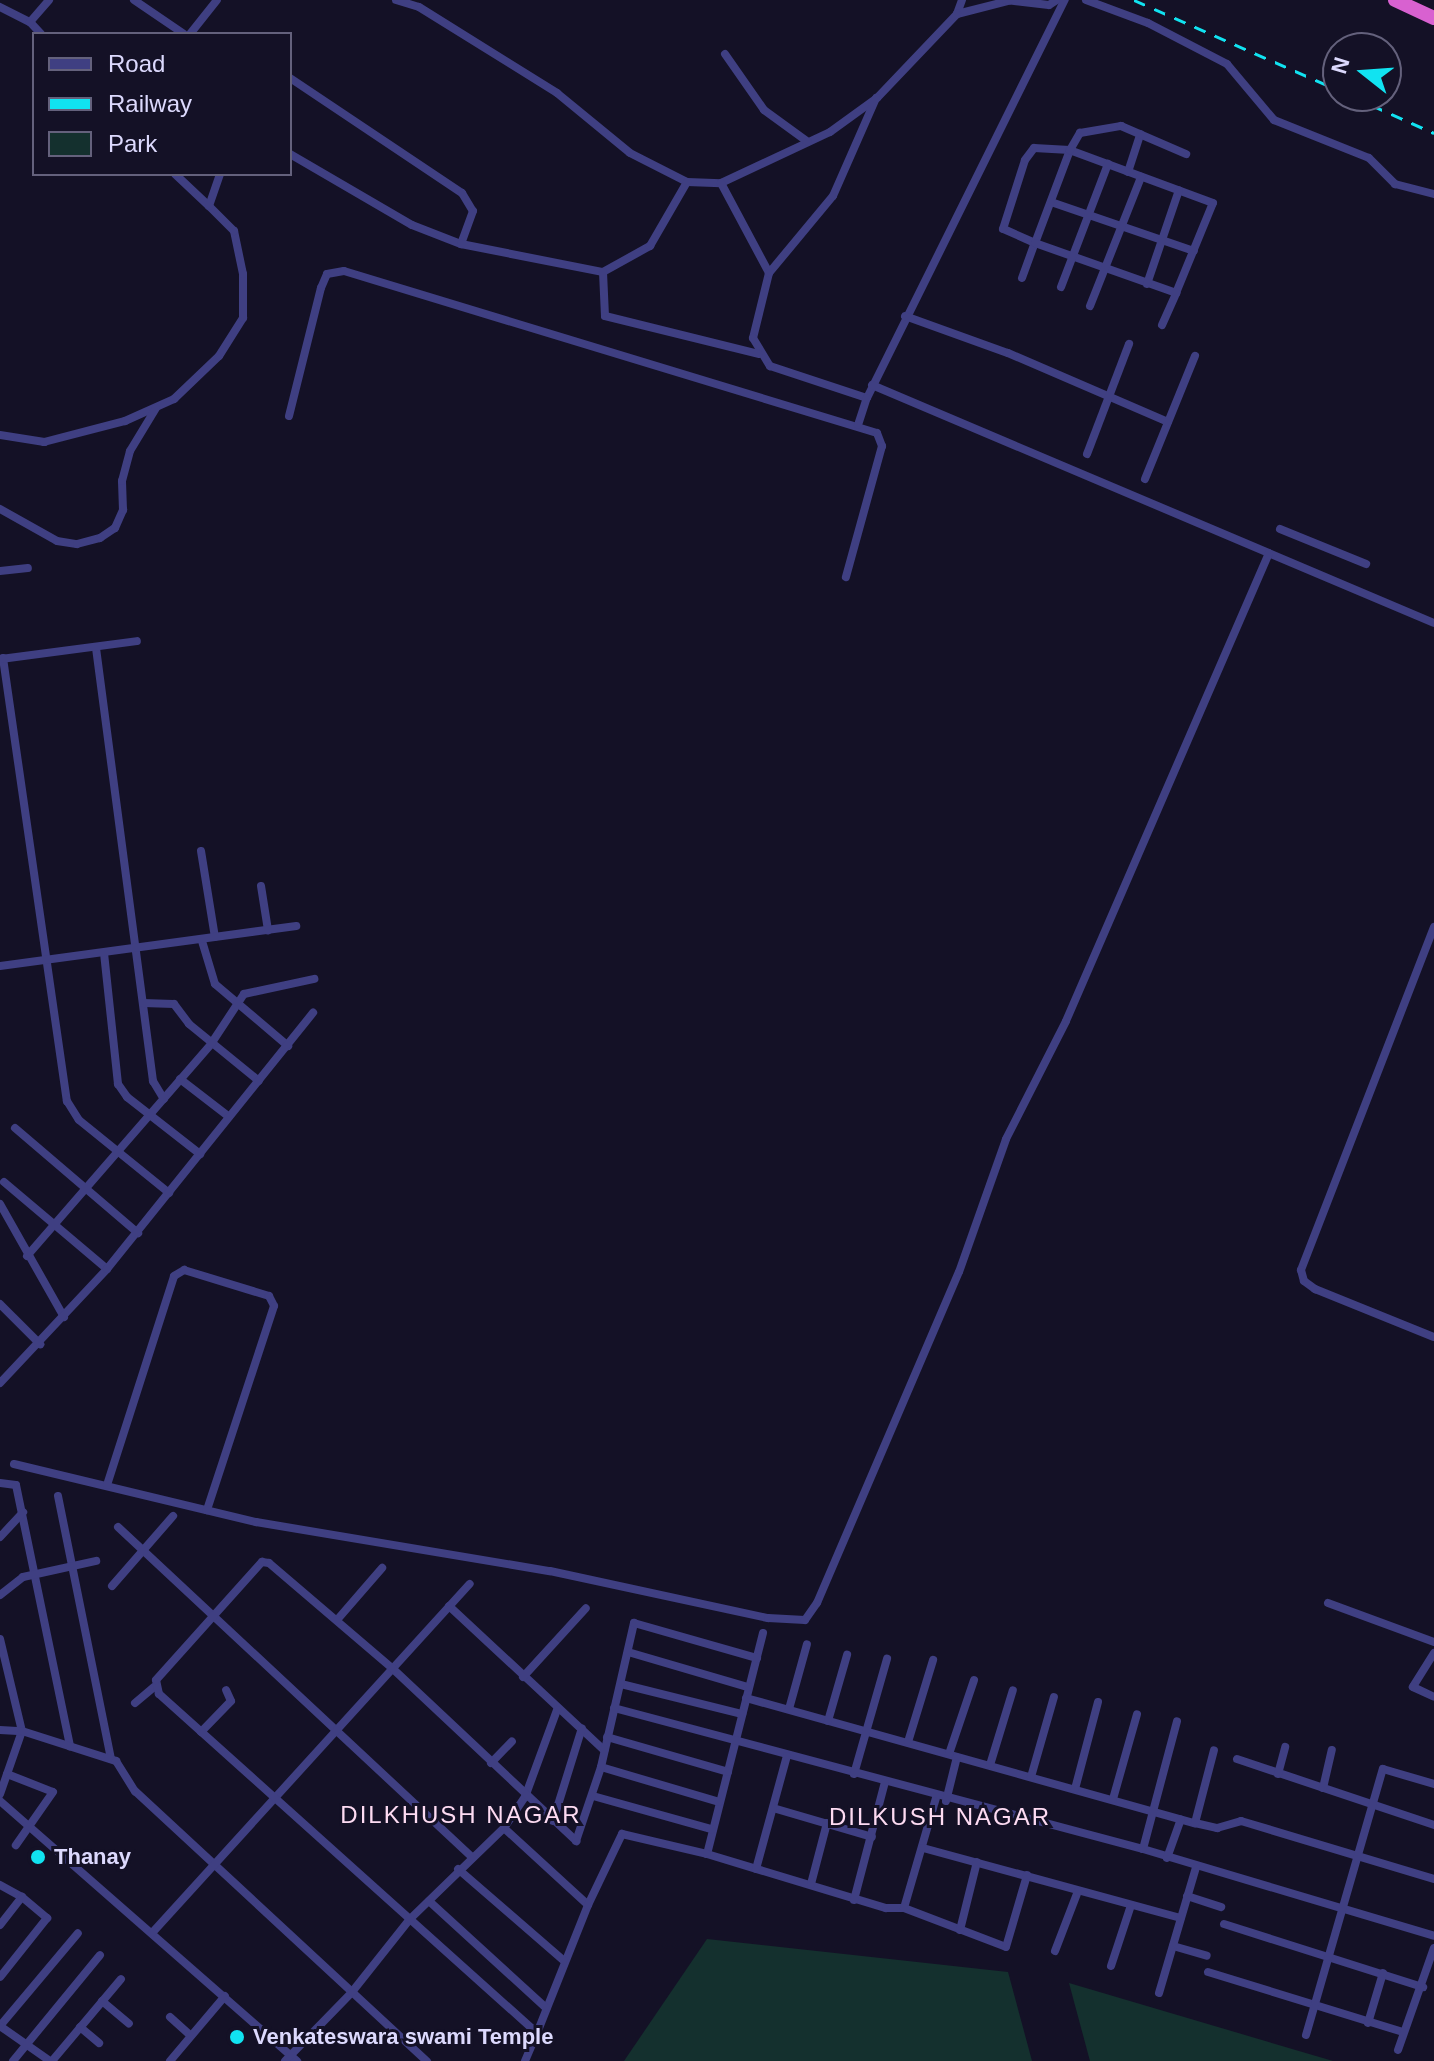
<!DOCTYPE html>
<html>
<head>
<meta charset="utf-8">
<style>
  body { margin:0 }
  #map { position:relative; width:1434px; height:2061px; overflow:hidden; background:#141126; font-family:Helvetica,sans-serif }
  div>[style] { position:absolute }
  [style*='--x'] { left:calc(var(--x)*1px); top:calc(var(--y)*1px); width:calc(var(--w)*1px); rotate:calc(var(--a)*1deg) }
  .green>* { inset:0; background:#14302e }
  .minor>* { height:8px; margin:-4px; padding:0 4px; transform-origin:4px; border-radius:4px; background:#3f3f82 }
  .trunk>* { height:14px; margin:-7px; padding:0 7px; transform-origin:7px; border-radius:7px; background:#d861d0 }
  .rail>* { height:3px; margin-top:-1.5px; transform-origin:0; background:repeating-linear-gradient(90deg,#11e3f1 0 12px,transparent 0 22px) }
  .dots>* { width:22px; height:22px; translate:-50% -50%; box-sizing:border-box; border:4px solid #141126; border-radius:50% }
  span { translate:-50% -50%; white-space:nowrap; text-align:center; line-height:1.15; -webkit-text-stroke:6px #141126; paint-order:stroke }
  .poi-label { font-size:22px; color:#dcd9fd; font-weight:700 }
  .left { translate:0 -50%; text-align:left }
  .neighbourhood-label { font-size:24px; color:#fddbf2; letter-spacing:2px }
  .legend { position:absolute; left:32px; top:32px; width:260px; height:144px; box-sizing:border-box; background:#141126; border:2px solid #64617c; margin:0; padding:10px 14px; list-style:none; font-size:24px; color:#dcd9fd }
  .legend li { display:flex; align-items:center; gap:16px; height:40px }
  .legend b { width:40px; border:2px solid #64617c }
  .north { position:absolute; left:1322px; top:32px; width:80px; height:80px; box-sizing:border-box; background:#141126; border:2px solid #64617c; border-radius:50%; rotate:287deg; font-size:22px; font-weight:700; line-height:32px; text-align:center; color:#dcd9fd }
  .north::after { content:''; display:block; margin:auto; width:28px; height:36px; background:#11e3f1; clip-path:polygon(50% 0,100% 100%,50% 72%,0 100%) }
</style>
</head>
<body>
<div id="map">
  <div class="green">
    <div style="clip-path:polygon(707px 1939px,1008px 1972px,1032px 2061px,624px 2061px)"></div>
    <div style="clip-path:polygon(1069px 1983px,1333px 2061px,1090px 2061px)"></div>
  </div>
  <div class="minor">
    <div style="--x:134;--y:0;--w:60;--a:34.2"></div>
    <div style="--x:396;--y:0;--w:24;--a:17"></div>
    <div style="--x:419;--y:7;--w:163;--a:31.9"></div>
    <div style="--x:557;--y:93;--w:94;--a:39.4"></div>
    <div style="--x:630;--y:153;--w:64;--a:27"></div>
    <div style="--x:687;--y:182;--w:34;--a:2"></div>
    <div style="--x:962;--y:0;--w:15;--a:110"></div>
    <div style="--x:957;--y:14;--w:53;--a:-14.3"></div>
    <div style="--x:1006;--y:0;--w:43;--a:6.6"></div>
    <div style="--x:1049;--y:5;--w:9;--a:-32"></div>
    <div style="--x:1086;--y:0;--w:66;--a:20.4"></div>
    <div style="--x:1148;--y:23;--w:89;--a:27.4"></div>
    <div style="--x:1227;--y:64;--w:73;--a:50"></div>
    <div style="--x:1274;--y:120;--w:102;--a:21.8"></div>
    <div style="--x:1369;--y:158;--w:37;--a:45"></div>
    <div style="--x:1395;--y:184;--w:40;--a:14.4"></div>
    <div style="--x:0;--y:7;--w:34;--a:27"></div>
    <div style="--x:30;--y:22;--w:16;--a:47"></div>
    <div style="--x:957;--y:14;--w:116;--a:133.6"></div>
    <div style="--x:877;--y:98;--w:58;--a:144.1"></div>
    <div style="--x:830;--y:132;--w:120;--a:154.9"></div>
    <div style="--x:721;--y:183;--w:102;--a:61.9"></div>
    <div style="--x:769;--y:273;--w:67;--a:103.8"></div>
    <div style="--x:753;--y:338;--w:33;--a:59"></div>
    <div style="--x:770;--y:366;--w:102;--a:18.3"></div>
    <div style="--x:867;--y:398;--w:445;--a:-63.6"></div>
    <div style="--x:30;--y:22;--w:29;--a:-49"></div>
    <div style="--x:190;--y:34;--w:43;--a:-51.5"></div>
    <div style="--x:725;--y:54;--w:68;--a:55.1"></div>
    <div style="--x:764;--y:110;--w:54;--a:36"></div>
    <div style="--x:290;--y:78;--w:207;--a:33.8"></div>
    <div style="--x:462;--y:193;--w:21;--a:59"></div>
    <div style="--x:473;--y:211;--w:35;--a:110"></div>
    <div style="--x:290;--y:154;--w:141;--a:30.2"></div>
    <div style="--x:412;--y:225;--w:53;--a:21.2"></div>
    <div style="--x:461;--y:244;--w:145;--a:11.2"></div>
    <div style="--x:603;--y:272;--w:54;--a:-29"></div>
    <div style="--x:650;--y:246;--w:74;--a:-60"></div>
    <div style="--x:1128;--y:172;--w:40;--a:-72"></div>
    <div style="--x:175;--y:174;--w:47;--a:43.3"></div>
    <div style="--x:1051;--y:202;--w:151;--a:18.9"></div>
    <div style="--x:603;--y:272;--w:44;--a:87.4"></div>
    <div style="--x:605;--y:316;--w:158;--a:13.9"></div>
    <div style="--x:769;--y:273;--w:100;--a:-50.3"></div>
    <div style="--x:833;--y:196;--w:107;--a:-66.3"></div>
    <div style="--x:1022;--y:278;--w:37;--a:-70"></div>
    <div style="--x:1035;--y:243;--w:35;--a:-156"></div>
    <div style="--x:1003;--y:229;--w:72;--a:-72.3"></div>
    <div style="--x:1025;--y:160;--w:15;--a:-53"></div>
    <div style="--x:1034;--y:148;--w:36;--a:3"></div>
    <div style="--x:1070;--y:150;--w:99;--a:110.6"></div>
    <div style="--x:1035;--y:243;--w:150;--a:19.5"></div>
    <div style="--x:1176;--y:293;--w:97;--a:-67.7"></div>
    <div style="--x:1213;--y:203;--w:153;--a:-159.7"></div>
    <div style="--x:1070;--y:150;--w:20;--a:-60"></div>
    <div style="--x:1080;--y:133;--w:42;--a:-9.7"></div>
    <div style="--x:1121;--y:126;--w:71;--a:23.3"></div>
    <div style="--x:1147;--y:284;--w:99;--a:-71.2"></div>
    <div style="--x:1061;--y:287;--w:132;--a:-69.1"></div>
    <div style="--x:1090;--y:306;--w:139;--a:-68.4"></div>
    <div style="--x:905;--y:316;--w:109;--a:19.8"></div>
    <div style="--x:1008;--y:353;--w:174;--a:23.3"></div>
    <div style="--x:1162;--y:325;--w:35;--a:-66"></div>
    <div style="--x:872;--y:385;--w:610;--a:22.95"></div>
    <div style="--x:289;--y:416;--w:132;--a:-76"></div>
    <div style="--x:321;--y:288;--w:15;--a:-67"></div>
    <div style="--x:327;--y:274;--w:17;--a:-10"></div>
    <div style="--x:344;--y:271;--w:557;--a:16.91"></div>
    <div style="--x:877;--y:433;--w:14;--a:69"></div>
    <div style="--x:882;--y:446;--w:136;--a:105.4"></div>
    <div style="--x:858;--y:425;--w:28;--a:-72"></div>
    <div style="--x:0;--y:435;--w:45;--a:9"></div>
    <div style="--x:44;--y:442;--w:84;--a:-14.5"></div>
    <div style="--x:125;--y:421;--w:54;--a:-24.2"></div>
    <div style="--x:174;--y:399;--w:62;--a:-43.7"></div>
    <div style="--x:219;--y:356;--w:45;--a:-57.7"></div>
    <div style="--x:243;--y:318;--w:44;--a:-90"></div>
    <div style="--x:243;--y:274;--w:44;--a:-101.8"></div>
    <div style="--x:234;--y:231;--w:35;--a:-135"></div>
    <div style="--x:209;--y:206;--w:34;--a:-71"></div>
    <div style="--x:1087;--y:454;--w:118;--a:-69.1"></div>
    <div style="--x:1145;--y:479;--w:133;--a:-67.9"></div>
    <div style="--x:0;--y:509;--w:65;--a:29.3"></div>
    <div style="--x:57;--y:541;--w:20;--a:9"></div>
    <div style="--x:77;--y:544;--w:24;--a:-15"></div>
    <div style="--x:100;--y:538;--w:18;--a:-34"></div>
    <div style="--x:115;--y:528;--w:20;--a:-66"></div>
    <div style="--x:123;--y:510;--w:29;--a:-92"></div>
    <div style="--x:122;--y:481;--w:31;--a:-75"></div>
    <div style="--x:130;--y:451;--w:50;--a:-58.8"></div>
    <div style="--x:1280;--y:529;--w:93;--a:22.1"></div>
    <div style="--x:0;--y:571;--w:28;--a:-6"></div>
    <div style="--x:96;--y:648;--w:437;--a:82.5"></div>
    <div style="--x:153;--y:1081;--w:21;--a:59"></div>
    <div style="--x:3;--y:658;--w:448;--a:81.8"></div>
    <div style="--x:67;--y:1101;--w:22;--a:58"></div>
    <div style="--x:79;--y:1120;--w:116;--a:39"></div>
    <div style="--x:1;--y:659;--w:137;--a:-7.5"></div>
    <div style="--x:201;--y:851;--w:87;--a:80.8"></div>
    <div style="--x:261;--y:886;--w:45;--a:81"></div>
    <div style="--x:1434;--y:927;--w:368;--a:111.2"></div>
    <div style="--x:1301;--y:1270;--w:11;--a:75"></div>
    <div style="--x:1304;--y:1281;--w:14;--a:36"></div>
    <div style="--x:1315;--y:1289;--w:128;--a:22"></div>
    <div style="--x:202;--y:941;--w:45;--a:73.2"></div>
    <div style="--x:215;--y:984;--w:96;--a:40.3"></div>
    <div style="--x:104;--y:953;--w:132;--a:83.9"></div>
    <div style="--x:118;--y:1084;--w:16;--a:55"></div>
    <div style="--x:127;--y:1097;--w:93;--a:38"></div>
    <div style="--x:0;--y:966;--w:299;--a:-7.7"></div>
    <div style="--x:143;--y:1003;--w:31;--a:2"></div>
    <div style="--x:174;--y:1004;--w:25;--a:53"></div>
    <div style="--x:189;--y:1024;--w:90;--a:39.2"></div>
    <div style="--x:180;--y:1079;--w:61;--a:37.6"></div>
    <div style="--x:15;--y:1128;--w:162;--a:40.5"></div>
    <div style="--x:4;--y:1182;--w:135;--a:40.2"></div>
    <div style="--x:0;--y:1204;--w:130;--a:60.5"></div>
    <div style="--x:27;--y:1256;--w:281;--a:-49"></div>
    <div style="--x:211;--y:1044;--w:60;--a:-56.6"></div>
    <div style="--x:244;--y:994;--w:72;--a:-12.1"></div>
    <div style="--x:0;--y:1304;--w:57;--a:45"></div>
    <div style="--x:0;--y:1383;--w:156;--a:-46.8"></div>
    <div style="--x:107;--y:1269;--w:329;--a:-51.2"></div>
    <div style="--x:14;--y:1464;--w:249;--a:13.5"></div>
    <div style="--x:256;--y:1522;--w:298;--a:9.5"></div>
    <div style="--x:550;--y:1571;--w:223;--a:12.2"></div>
    <div style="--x:768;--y:1618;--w:37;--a:3"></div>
    <div style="--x:805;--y:1620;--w:21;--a:-55"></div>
    <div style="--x:817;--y:1603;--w:360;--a:-66.8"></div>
    <div style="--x:959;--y:1272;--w:141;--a:-70.5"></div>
    <div style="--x:1006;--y:1139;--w:132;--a:-63"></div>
    <div style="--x:1066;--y:1021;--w:510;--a:-66.55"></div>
    <div style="--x:0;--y:1483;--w:16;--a:7"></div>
    <div style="--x:16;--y:1485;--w:267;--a:78.3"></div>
    <div style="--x:107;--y:1485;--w:219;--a:-72.2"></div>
    <div style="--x:174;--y:1276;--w:12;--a:-31"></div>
    <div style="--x:184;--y:1270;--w:89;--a:17"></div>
    <div style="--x:269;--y:1296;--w:11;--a:63"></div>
    <div style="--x:274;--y:1306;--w:215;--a:108.2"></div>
    <div style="--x:58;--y:1496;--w:268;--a:78.6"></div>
    <div style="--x:118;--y:1527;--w:484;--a:43"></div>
    <div style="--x:0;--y:1537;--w:34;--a:-47"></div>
    <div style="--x:112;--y:1586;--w:93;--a:-48.9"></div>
    <div style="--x:0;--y:1595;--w:29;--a:-38"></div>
    <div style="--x:23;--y:1577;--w:75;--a:-12.4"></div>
    <div style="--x:1328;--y:1603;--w:113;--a:20.2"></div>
    <div style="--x:449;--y:1606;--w:212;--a:42.9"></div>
    <div style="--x:337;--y:1620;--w:69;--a:-49.1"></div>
    <div style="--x:763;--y:1633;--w:228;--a:104.2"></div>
    <div style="--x:707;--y:1854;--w:187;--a:16.8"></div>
    <div style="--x:886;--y:1908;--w:18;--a:0"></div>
    <div style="--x:904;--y:1908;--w:115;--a:-73.8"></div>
    <div style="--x:0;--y:1639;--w:95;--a:76.6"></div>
    <div style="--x:22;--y:1731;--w:67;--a:109.2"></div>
    <div style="--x:628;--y:1652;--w:125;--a:16.3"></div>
    <div style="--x:1434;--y:1653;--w:40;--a:122"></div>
    <div style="--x:1413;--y:1687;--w:23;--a:25"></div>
    <div style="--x:523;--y:1677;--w:93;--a:-47.6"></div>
    <div style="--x:621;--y:1684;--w:125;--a:13.9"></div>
    <div style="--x:746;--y:1698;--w:466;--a:15.6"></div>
    <div style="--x:1195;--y:1823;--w:23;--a:13"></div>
    <div style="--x:1217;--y:1828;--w:25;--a:-16"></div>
    <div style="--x:1241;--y:1821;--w:202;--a:16.7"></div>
    <div style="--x:135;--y:1703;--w:25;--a:-40"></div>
    <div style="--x:614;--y:1708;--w:547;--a:14.92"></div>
    <div style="--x:1143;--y:1849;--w:304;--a:16.6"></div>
    <div style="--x:789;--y:1709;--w:67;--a:-74.5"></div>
    <div style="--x:828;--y:1721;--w:69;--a:-73.9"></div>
    <div style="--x:0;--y:1730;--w:22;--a:3"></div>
    <div style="--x:22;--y:1731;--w:99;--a:17.7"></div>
    <div style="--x:116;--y:1761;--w:36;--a:58"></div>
    <div style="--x:135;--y:1791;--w:398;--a:42.8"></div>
    <div style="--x:201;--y:1732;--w:43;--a:-45.9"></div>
    <div style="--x:231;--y:1701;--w:12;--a:-114"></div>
    <div style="--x:607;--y:1737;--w:126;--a:16.1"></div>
    <div style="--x:908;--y:1742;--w:86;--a:-73"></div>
    <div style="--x:949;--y:1754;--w:78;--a:-71.3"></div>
    <div style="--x:1237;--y:1759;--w:208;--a:18.5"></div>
    <div style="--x:491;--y:1763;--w:30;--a:-46"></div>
    <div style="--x:990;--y:1765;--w:78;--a:-73"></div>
    <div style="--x:601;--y:1767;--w:123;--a:16.5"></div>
    <div style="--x:7;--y:1774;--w:49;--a:21.4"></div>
    <div style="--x:53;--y:1792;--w:65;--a:124.9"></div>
    <div style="--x:854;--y:1774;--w:120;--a:-74"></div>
    <div style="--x:1278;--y:1774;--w:28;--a:-75"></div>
    <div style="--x:1031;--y:1777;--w:83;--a:-74"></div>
    <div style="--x:1323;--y:1788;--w:39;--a:-77"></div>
    <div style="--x:1075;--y:1789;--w:90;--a:-75.2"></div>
    <div style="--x:593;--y:1796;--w:123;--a:15.6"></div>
    <div style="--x:1113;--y:1799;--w:88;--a:-74.2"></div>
    <div style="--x:0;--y:1801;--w:395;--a:41.2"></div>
    <div style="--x:946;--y:1801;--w:45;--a:-76"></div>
    <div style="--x:773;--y:1808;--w:103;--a:16.3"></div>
    <div style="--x:553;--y:1821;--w:97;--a:-72.7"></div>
    <div style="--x:1195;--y:1823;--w:75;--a:-75.4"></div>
    <div style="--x:504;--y:1828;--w:114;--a:42.5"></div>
    <div style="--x:588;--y:1905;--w:138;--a:111.7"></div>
    <div style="--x:923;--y:1848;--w:267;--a:15.2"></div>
    <div style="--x:1143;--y:1849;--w:132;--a:-75.1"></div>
    <div style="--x:1167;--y:1858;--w:41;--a:-70.3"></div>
    <div style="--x:458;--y:1869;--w:139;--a:40.9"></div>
    <div style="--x:756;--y:1869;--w:117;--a:-74.7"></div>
    <div style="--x:811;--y:1884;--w:63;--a:-75.3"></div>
    <div style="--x:0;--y:1885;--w:25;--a:29"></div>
    <div style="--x:1187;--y:1896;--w:36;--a:18"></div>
    <div style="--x:854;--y:1900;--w:122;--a:-75.3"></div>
    <div style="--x:429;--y:1901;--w:159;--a:42.4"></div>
    <div style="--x:588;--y:1905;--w:79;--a:-64.4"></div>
    <div style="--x:622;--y:1834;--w:87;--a:13.2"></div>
    <div style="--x:904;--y:1908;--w:109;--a:20.9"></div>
    <div style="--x:1006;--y:1947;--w:75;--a:-73.7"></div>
    <div style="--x:1224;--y:1924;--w:209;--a:17.6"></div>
    <div style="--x:0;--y:1925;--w:36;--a:-52"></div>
    <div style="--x:22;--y:1897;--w:33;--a:40"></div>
    <div style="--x:47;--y:1918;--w:75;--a:128.5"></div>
    <div style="--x:960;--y:1930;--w:70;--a:-76"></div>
    <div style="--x:152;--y:1933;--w:472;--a:-47.7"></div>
    <div style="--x:1173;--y:1946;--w:35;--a:16"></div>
    <div style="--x:1055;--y:1951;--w:64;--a:-69"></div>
    <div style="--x:1111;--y:1966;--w:64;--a:-71.8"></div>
    <div style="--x:1208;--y:1972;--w:204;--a:17.1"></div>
    <div style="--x:1159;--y:1993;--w:131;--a:-73.6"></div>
    <div style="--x:102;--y:2001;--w:35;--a:40"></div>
    <div style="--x:170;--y:2017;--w:28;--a:42"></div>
    <div style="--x:1368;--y:2023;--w:52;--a:-73.3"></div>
    <div style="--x:0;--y:2026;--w:121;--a:-50"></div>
    <div style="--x:0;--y:2026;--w:61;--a:35"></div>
    <div style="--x:80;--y:2027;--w:25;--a:40"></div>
    <div style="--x:1306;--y:2035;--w:277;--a:-73.9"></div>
    <div style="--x:1383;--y:1769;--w:53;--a:16.4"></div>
    <div style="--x:1398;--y:2050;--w:108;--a:-70.6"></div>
    <div style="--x:13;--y:2061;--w:137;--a:-50.6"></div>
    <div style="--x:52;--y:2061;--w:107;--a:-49.9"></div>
    <div style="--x:170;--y:2061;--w:85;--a:-49.8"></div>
    <div style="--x:285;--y:2061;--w:96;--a:-45.8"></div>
    <div style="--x:352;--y:1992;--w:92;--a:-51.6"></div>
    <div style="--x:409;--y:1920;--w:132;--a:-44.1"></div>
    <div style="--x:504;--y:1828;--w:37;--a:-56"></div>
    <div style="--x:525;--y:1797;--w:93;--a:-69.8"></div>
    <div style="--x:525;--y:2061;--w:30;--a:-67"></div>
    <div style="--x:537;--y:2033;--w:508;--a:-138.11"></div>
    <div style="--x:159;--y:1694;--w:14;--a:-102"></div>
    <div style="--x:156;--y:1680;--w:159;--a:-48.1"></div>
    <div style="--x:262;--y:1562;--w:7;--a:8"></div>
    <div style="--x:269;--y:1563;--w:162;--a:40.5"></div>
    <div style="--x:392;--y:1668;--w:253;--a:43.2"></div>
    <div style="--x:576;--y:1841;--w:78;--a:-71.3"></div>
    <div style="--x:601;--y:1767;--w:148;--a:-77.1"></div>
    <div style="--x:634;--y:1623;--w:128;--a:15.9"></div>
  </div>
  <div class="trunk">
    <div style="--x:1395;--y:0;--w:43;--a:24.8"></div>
  </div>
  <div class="rail">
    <div style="--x:1134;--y:0;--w:223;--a:23.8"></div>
    <div style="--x:1351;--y:96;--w:91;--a:24"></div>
  </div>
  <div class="dots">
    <div style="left:38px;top:1857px;background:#11e3f1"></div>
    <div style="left:237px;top:2037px;background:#11e3f1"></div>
  </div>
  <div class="poi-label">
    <span class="left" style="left:54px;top:1857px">Thanay</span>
    <span class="left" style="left:253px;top:2037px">Venkateswara swami Temple</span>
  </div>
  <div class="neighbourhood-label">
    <span style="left:461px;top:1815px">DILKHUSH NAGAR</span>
    <span style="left:940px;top:1817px">DILKUSH NAGAR</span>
  </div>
  <ul class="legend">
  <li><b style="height:10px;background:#3f3f82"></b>Road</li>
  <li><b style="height:10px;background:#11e3f1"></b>Railway</li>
  <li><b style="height:22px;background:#14302e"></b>Park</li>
  </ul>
  <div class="north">N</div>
</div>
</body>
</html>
